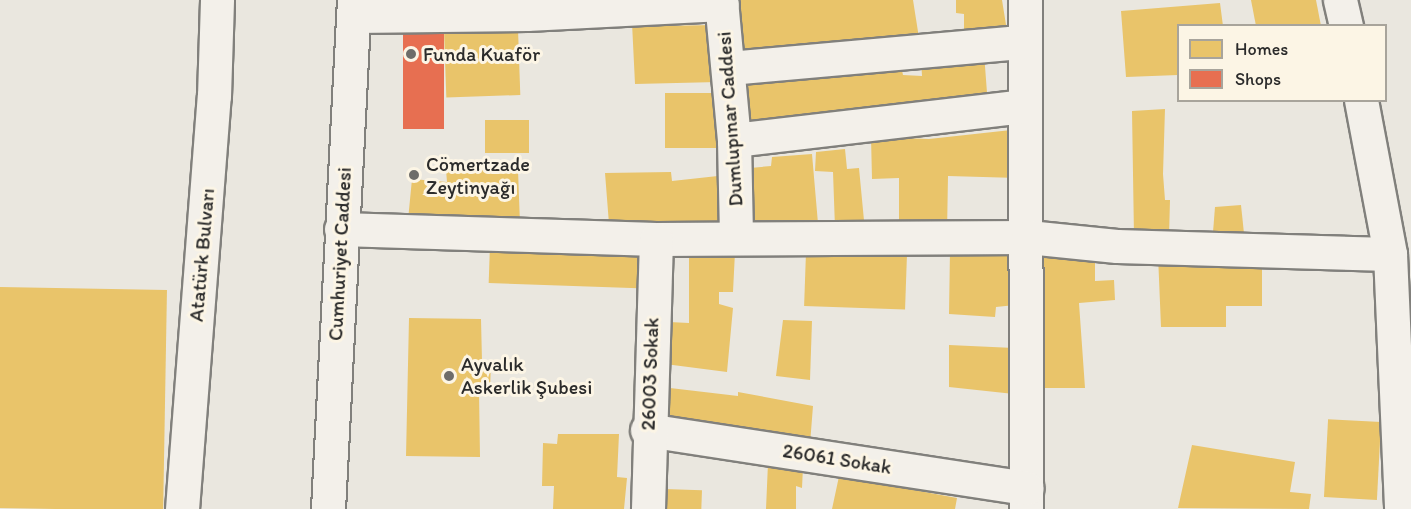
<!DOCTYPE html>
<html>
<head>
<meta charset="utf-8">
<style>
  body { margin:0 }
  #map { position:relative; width:1411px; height:509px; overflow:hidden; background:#eae7df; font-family:Itim,sans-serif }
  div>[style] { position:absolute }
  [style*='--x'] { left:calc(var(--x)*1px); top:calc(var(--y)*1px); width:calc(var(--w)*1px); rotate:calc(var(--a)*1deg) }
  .homes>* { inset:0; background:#e9c46a; transform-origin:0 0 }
  .shops>* { inset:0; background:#e76f51; transform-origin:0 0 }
  .roads { filter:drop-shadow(2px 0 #81807c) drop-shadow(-2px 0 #81807c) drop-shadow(0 2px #81807c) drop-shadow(0 -2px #81807c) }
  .minor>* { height:33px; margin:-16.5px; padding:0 16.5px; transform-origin:16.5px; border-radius:16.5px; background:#f3f0ea }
  .major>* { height:33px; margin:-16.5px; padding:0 16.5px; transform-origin:16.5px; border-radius:16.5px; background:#f3f0ea }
  .dots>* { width:16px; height:16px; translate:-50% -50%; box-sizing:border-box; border:3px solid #fcf5e5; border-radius:50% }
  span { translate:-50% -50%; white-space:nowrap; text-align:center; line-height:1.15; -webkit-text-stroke:6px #fcf5e5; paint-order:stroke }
  .poi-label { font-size:20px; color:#2b2b2b }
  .left { translate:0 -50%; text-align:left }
  .street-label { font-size:20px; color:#2b2b2b }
  .legend { position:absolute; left:1177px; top:24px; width:210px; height:78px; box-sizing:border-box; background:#fcf5e5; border:2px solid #a8a49b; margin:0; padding:8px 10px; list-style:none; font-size:18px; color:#2b2b2b }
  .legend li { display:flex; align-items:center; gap:12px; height:30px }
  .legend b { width:30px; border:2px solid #a8a49b }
</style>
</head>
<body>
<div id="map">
  <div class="homes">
    <div style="clip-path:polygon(735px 0,913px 0,919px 38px,744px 62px)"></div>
    <div style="clip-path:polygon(956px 0,1002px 0,1007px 31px,964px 35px,964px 14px,956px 13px)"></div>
    <div style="clip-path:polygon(1251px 0,1316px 0,1321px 26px,1256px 26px)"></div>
    <div style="clip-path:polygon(1220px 3px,1223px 26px,1178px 26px,1178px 75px,1126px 77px,1121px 11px)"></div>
    <div style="clip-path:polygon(661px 20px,661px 26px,714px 25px,718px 82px,635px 84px,632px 23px)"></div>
    <div style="left:518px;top:29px;width:66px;height:74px;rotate:88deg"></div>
    <div style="clip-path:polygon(984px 53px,988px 106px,752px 126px,745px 79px,900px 61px,903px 75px,922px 76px,921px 59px)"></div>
    <div style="left:665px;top:93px;width:52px;height:55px"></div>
    <div style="clip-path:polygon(1165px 109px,1163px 174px,1165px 200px,1170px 200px,1169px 237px,1134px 237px,1132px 111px)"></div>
    <div style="left:485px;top:120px;width:44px;height:33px"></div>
    <div style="clip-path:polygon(1020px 129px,1021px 178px,948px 176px,947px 233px,899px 232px,899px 178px,872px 179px,871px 137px,929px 139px)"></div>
    <div style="clip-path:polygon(845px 149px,847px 169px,859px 168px,865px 231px,835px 228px,833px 172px,815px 171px,816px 152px)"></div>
    <div style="clip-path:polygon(812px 154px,819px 235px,754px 231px,750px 168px,771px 166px,772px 157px)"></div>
    <div style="clip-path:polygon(446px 170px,518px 170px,520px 224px,408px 220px,412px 179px,447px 182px)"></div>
    <div style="clip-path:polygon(671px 172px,672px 181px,727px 175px,732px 227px,609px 224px,605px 173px)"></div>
    <div style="clip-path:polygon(1241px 205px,1245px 243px,1212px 245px,1215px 207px)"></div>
    <div style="left:490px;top:245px;width:150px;height:38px;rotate:2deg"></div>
    <div style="clip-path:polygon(950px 250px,1018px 255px,1015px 305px,996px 307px,995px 317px,949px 314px)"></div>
    <div style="clip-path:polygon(735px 252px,733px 292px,719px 292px,719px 304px,733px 308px,727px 372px,665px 364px,669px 322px,689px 323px,689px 253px)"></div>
    <div style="left:806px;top:252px;width:101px;height:54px;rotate:2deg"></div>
    <div style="clip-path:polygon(1158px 255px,1262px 263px,1262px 306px,1226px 306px,1226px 327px,1161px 327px)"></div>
    <div style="clip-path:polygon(1041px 256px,1095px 258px,1095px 281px,1114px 280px,1115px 300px,1079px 303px,1085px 388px,1039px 388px)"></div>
    <div style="left:0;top:287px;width:167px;height:221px;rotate:1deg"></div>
    <div style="clip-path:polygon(409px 318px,481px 319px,482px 361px,491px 362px,490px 390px,479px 390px,480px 457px,406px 456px)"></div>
    <div style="clip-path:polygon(783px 320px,812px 321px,810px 380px,776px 376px)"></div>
    <div style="clip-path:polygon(949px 345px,1014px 348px,1014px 394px,949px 387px)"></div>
    <div style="clip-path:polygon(670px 388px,738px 396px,738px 392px,813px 406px,810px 444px,667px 426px)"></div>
    <div style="left:1381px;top:422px;width:78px;height:53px;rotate:93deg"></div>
    <div style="clip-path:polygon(558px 434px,619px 434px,617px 477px,627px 478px,624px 509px,553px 509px,554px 486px,542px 486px,543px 443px,557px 444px)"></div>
    <div style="clip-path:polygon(1192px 445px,1295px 462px,1290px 492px,1311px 494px,1309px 509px,1178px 508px)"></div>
    <div style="clip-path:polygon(768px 463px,803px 467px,802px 488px,796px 486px,796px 509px,766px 509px)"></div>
    <div style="clip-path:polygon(841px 467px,888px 479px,887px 485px,957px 498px,955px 509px,832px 509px)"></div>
    <div style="left:664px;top:489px;width:38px;height:20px;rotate:2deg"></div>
  </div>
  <div class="shops">
    <div style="left:403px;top:31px;width:41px;height:98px"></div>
  </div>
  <div class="roads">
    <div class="minor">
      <div style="--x:721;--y:0;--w:141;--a:84.7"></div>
      <div style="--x:734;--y:140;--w:98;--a:88.8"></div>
      <div style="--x:1025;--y:0;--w:509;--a:89.89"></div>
      <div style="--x:1340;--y:0;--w:27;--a:77"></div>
      <div style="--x:354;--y:16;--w:173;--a:-0.7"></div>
      <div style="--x:527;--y:14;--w:195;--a:-2.9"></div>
      <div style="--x:729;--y:68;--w:295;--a:-5.1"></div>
      <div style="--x:1361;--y:100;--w:157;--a:79.3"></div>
      <div style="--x:1390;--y:254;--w:255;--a:87.5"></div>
      <div style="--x:734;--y:140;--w:291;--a:-6.7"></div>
      <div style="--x:341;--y:229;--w:315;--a:1.8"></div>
      <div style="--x:656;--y:239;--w:372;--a:-0.3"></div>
      <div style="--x:1028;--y:237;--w:89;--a:5.8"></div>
      <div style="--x:1117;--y:246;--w:273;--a:1.7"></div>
      <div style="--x:647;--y:430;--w:384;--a:8.7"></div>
      <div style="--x:648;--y:509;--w:270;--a:-88.3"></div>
    </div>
    <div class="major">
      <div style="--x:182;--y:509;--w:414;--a:-85.6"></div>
      <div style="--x:214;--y:96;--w:96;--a:-88.2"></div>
      <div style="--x:328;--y:509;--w:510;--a:-87.08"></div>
    </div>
  </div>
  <div class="dots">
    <div style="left:411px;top:54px;background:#6e6d6a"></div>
    <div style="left:414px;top:175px;background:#6e6d6a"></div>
    <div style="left:449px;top:376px;background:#6e6d6a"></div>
  </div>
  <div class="poi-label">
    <span class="left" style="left:423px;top:54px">Funda Kuaför</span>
    <span class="left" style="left:426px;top:176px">Cömertzade<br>Zeytinyağı</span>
    <span class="left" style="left:461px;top:376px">Ayvalık<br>Askerlik Şubesi</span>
  </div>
  <div class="street-label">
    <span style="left:730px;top:119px;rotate:-94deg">Dumlupınar Caddesi</span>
    <span style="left:340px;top:254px;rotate:-87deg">Cumhuriyet Caddesi</span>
    <span style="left:202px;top:255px;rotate:-85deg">Atatürk Bulvarı</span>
    <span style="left:650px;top:374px;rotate:-88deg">26003 Sokak</span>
    <span style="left:837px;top:459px;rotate:9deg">26061 Sokak</span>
  </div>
  <ul class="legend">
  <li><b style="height:16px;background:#e9c46a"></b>Homes</li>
  <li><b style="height:16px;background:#e76f51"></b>Shops</li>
  </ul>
</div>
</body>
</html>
